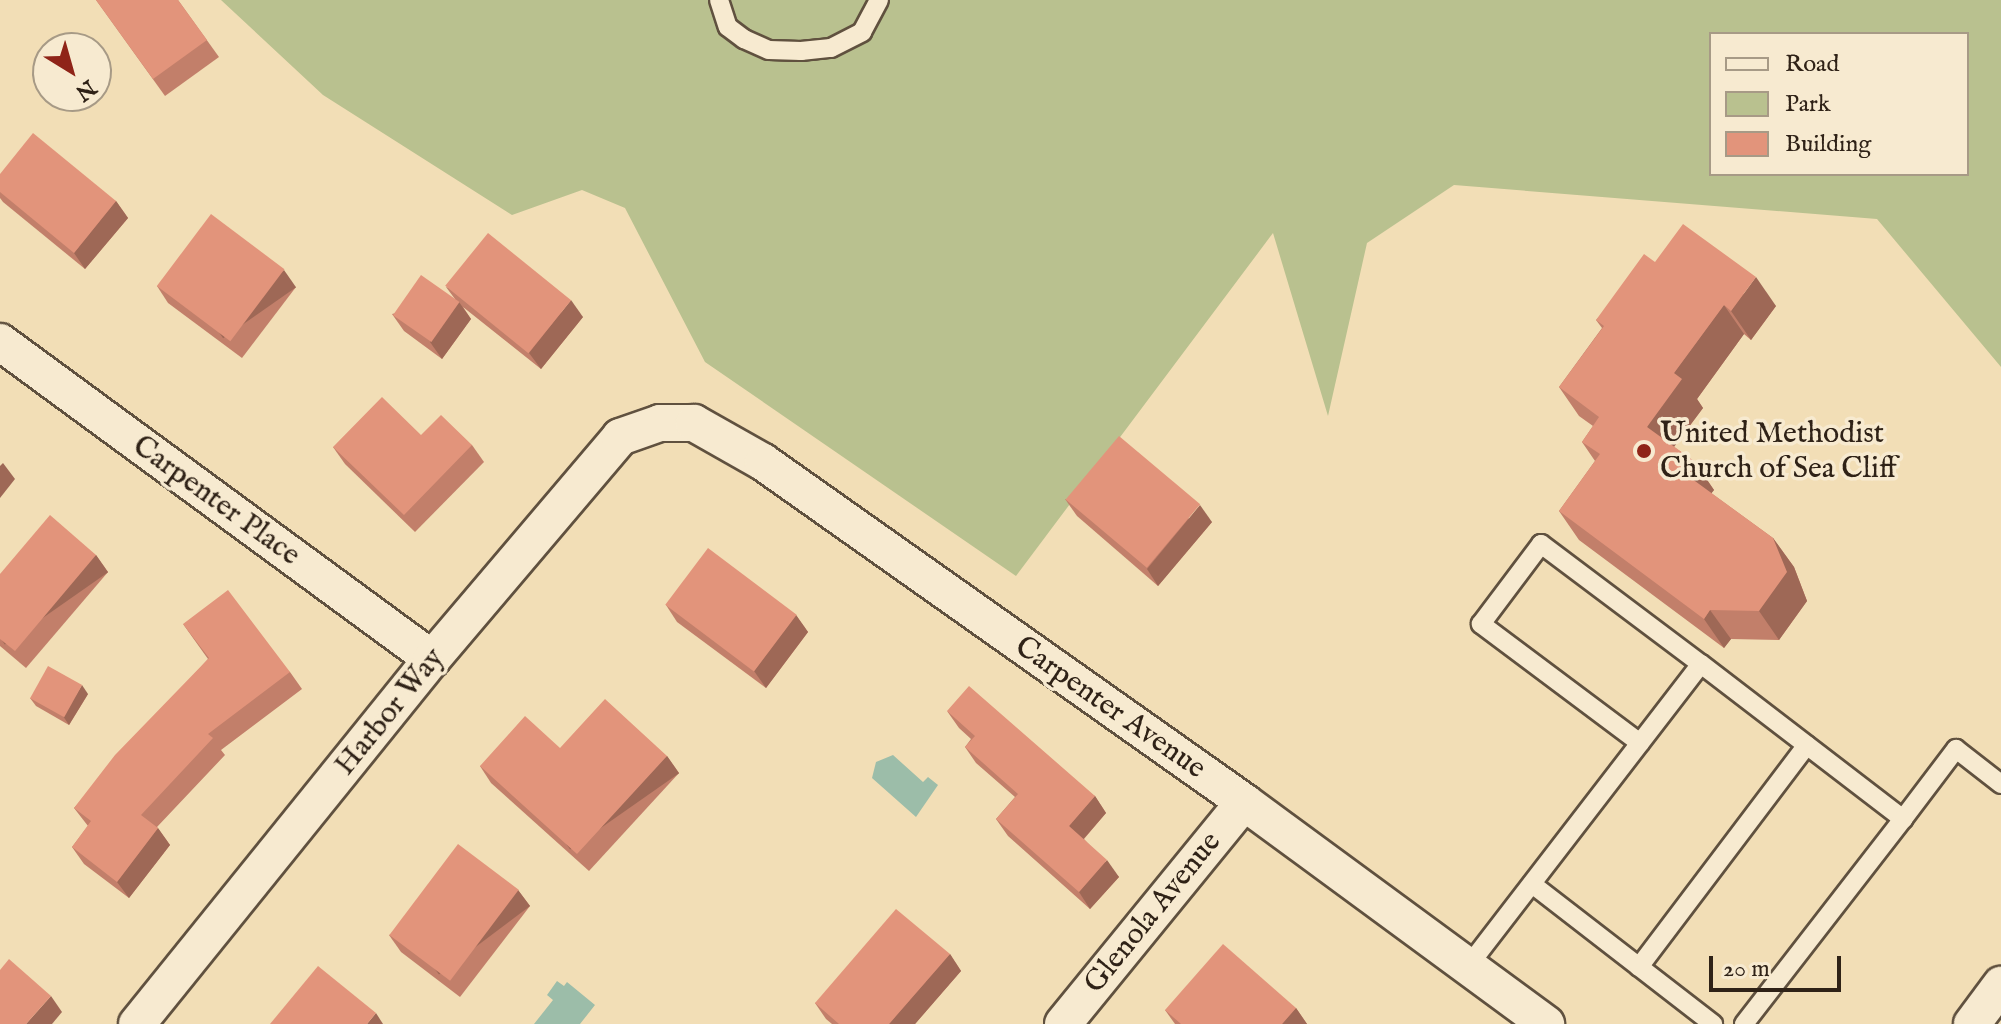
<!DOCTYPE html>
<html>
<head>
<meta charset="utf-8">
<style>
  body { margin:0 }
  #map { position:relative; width:2001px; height:1024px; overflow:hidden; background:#f2deb6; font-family:"IM FELL English",serif }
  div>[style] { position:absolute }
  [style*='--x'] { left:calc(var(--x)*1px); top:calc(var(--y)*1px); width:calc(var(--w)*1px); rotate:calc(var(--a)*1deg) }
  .green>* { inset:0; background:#b9c18f }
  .water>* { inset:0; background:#9cbda9 }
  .roads { filter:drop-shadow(2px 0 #60513f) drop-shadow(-2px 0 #60513f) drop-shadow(0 2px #60513f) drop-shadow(0 -2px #60513f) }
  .service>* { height:18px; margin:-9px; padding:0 9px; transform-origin:9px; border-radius:9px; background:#f7ead0 }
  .minor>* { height:36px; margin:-18px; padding:0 18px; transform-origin:18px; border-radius:18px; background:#f7ead0 }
  .wall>* { inset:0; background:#c27f6a }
  .shaded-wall>* { inset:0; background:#9e6856; transform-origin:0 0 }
  .building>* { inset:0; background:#e2947b; transform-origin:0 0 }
  .dots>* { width:22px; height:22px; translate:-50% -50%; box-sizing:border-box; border:4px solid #f7ead0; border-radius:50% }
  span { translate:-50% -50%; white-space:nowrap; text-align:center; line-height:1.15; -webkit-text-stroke:7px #f7ead0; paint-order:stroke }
  .poi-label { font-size:30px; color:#2f2217 }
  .left { translate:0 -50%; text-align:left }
  .street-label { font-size:30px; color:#2f2217 }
  .legend { position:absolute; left:1709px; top:32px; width:260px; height:144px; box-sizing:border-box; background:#f7ead0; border:2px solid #a79a86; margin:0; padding:10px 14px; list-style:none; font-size:24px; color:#2f2217 }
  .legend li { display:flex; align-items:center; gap:16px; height:40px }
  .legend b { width:40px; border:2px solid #a79a86 }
  .north { position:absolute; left:32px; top:32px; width:80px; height:80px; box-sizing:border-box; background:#f7ead0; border:2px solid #a79a86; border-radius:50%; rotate:143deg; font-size:22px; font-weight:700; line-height:32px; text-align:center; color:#2f2217 }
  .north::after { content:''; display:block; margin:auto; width:28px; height:36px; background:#8f2418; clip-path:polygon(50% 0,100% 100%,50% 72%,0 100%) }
  .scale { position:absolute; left:1709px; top:956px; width:132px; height:36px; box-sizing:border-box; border:4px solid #2f2217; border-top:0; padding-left:10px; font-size:24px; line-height:28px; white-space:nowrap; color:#2f2217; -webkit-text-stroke:6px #f7ead0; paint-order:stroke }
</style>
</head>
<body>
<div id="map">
  <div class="green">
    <div style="clip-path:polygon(evenodd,221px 0,2001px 0,2001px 367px,1877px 219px,1454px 185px,1367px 243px,1328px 416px,1273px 233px,1016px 576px,705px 362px,625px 208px,582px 190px,512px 215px,323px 95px,221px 0,1711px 34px,1967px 34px,1967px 174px,1711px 174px,1711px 34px)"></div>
  </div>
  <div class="water">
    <div style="clip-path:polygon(893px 755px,923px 782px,928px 777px,938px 785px,916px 817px,872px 778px,876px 762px)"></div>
    <div style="clip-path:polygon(557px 981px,564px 986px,567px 982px,595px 1005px,580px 1024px,534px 1024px,553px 1000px,547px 995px)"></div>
  </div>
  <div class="roads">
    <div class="service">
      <div style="--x:719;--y:0;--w:28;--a:72"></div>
      <div style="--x:728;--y:27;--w:20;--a:37"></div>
      <div style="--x:744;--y:39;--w:27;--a:24"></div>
      <div style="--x:769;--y:50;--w:32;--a:2"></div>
      <div style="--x:801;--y:51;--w:30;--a:-6"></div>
      <div style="--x:831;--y:48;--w:35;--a:-27"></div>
      <div style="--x:862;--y:32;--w:36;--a:-62"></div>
      <div style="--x:1640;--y:743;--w:199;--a:-143.2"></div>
      <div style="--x:1481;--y:624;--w:100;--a:-53.1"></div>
      <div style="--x:1541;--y:544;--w:200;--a:36.9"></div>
      <div style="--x:1532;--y:884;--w:229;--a:37.7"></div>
      <div style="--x:1469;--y:965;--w:380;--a:-52.4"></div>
      <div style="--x:1701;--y:664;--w:255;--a:37.5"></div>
      <div style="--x:1903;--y:819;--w:88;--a:-52.9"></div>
      <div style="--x:1956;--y:749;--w:57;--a:37.9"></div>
      <div style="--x:1639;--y:967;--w:278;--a:-52.9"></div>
      <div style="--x:1744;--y:1024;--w:259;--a:-52.2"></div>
    </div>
    <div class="minor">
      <div style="--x:0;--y:342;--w:536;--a:36.27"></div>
      <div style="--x:137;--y:1024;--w:469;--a:-51.1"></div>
      <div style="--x:432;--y:659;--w:291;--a:-49.7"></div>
      <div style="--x:620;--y:437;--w:42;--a:-19.3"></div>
      <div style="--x:660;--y:423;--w:34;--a:0"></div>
      <div style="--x:694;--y:423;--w:79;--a:29.5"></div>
      <div style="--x:763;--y:462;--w:589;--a:35.25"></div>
      <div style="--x:1244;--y:802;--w:375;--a:36.3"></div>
      <div style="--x:1063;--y:1024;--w:286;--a:-50.8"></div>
      <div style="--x:1972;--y:1024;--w:49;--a:-53.4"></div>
    </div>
  </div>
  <div class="wall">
    <div style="clip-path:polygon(96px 0,178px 0,219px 57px,165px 96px)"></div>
    <div style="clip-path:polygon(0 174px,116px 201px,128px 218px,85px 269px,3px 202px,0 198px)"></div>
    <div style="clip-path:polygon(1655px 262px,1776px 306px,1751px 340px,1744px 334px,1697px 399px,1703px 408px,1674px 447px,1694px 461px,1714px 490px,1711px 493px,1773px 538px,1794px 567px,1807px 601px,1779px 640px,1731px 639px,1724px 648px,1579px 540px,1559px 511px,1595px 461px,1582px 442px,1593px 426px,1579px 416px,1559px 387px,1602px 328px,1596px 320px)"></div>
    <div style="clip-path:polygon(157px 286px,296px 287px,242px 358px,168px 303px)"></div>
    <div style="clip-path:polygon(446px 287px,583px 317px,541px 369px,463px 307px,471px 319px,442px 359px,404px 331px,392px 314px,455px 299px)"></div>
    <div style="clip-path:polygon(421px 435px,472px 445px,484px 462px,415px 532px,345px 464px,333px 447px)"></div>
    <div style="clip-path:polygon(1065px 499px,1212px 522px,1158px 586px,1077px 516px)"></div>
    <div style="clip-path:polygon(96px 555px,108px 572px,26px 668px,0 646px,0 574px)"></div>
    <div style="clip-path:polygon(666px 605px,796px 615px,808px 632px,766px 688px,677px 622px)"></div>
    <div style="clip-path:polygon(183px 624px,290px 672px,302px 689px,221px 750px,225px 755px,157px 827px,170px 845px,129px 898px,84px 864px,72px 847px,88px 826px,74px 808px,208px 659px)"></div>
    <div style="clip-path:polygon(88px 694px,69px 725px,36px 706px,30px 698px)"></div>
    <div style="clip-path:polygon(947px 711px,1095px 796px,1106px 813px,1084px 839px,1119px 877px,1090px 909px,1008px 836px,996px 819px,1015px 797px,976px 763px,965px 747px,971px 739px,959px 728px)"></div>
    <div style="clip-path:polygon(560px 748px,667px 756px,679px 773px,589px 871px,491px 783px,480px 766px)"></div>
    <div style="clip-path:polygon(518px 890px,530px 906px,460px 997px,401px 952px,389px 935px)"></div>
    <div style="clip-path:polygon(950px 954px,961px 971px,915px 1024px,832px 1024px,826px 1019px,815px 1003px)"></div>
    <div style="clip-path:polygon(1296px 1008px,1307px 1024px,1175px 1024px,1165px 1010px)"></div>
  </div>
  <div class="shaded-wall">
    <div style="clip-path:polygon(116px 201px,128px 218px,85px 269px,74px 253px)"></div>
    <div style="left:284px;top:270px;width:21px;height:89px;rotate:55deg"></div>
    <div style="clip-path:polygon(1756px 277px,1776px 306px,1751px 340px,1731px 311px)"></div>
    <div style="clip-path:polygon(571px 300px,583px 317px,541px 369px,529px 353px)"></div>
    <div style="clip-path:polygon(459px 302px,471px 319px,442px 359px,430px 342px)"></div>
    <div style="clip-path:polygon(1724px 305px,1744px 334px,1697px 399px,1703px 408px,1667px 456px,1647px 427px,1674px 373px)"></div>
    <div style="clip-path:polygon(1694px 461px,1714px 490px,1704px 503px,1684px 473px)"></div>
    <div style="clip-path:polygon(3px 463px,15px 479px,0 498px,0 466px)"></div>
    <div style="clip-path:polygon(1200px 505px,1212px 522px,1158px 586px,1147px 569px)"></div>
    <div style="clip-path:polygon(1773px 538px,1794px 567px,1807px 601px,1779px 640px,1759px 611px)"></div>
    <div style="left:96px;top:555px;width:21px;height:126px;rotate:55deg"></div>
    <div style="clip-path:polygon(1710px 610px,1731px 639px,1724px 648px,1704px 619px)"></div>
    <div style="clip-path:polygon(796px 615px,808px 632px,766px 688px,754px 671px)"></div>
    <div style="clip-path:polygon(82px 685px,88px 694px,69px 725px,63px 716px)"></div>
    <div style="left:667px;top:756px;width:21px;height:133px;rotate:55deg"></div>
    <div style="clip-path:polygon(1095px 796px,1106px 813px,1080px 843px,1069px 826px)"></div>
    <div style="clip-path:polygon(158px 828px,170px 845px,129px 898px,117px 882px)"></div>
    <div style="clip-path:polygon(1107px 860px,1119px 877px,1090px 909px,1079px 892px)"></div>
    <div style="left:518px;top:890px;width:20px;height:114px;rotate:53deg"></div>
    <div style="clip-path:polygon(950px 954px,961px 971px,915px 1024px,889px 1024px)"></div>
    <div style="clip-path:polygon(51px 996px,62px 1012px,52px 1024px,26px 1024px)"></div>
    <div style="clip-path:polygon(1296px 1008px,1307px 1024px,1282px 1024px)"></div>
    <div style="clip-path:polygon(376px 1013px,383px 1024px,367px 1024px)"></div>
  </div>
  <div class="building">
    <div style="clip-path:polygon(96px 0,178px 0,207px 40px,153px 79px)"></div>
    <div style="clip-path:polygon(33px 133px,116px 201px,74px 253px,0 192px,0 174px)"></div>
    <div style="left:211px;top:214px;width:92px;height:90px;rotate:37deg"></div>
    <div style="clip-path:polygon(1683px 224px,1756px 277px,1731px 311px,1724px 305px,1674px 373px,1682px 379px,1647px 427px,1694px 461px,1684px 473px,1773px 538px,1787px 572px,1759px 611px,1710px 610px,1704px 619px,1559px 511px,1600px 454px,1582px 442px,1599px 417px,1559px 387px,1604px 326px,1596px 320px,1644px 254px,1655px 262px)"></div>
    <div style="left:488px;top:233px;width:107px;height:68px;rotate:39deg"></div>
    <div style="left:421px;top:275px;width:47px;height:49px;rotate:35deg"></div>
    <div style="clip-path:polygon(382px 397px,421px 435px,441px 415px,472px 445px,404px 515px,333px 447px)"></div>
    <div style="left:1119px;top:436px;width:106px;height:83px;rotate:40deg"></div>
    <div style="clip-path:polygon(50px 515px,96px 555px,15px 651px,0 639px,0 574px)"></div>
    <div style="left:708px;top:548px;width:111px;height:71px;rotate:37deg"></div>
    <div style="clip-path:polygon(228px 590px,290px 672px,208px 734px,213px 738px,141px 815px,158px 828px,117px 882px,72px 847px,91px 821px,74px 808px,115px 755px,209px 658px,183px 624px)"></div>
    <div style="left:48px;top:666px;width:39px;height:37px;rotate:29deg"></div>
    <div style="clip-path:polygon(969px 686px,1095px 796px,1069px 826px,1107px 860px,1079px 892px,996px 819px,1018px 794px,965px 747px,975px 736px,947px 711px)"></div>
    <div style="clip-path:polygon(605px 699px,667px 756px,577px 854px,480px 766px,525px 716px,560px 748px)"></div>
    <div style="left:458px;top:844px;width:76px;height:114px;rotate:37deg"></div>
    <div style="clip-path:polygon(896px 909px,950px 954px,889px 1024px,839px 1024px,815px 1003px)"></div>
    <div style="clip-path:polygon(1223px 944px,1296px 1008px,1282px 1024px,1181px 1024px,1165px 1010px)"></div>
    <div style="clip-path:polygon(9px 959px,51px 996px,26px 1024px,0 1024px,0 970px)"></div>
    <div style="clip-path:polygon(318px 966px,376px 1013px,367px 1024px,270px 1024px)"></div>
  </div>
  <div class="dots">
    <div style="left:1644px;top:451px;background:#8f2418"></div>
  </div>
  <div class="poi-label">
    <span class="left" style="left:1660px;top:451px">United Methodist<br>Church of Sea Cliff</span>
  </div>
  <div class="street-label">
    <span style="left:216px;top:501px;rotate:36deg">Carpenter Place</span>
    <span style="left:1110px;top:708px;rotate:35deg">Carpenter Avenue</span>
    <span style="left:390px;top:712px;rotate:-51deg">Harbor Way</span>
    <span style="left:1153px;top:913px;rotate:-51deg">Glenola Avenue</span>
  </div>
  <ul class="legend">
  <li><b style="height:10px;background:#f7ead0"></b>Road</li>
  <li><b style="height:22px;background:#b9c18f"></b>Park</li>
  <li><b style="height:22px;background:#e2947b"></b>Building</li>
  </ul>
  <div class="north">N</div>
  <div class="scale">20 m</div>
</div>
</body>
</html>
